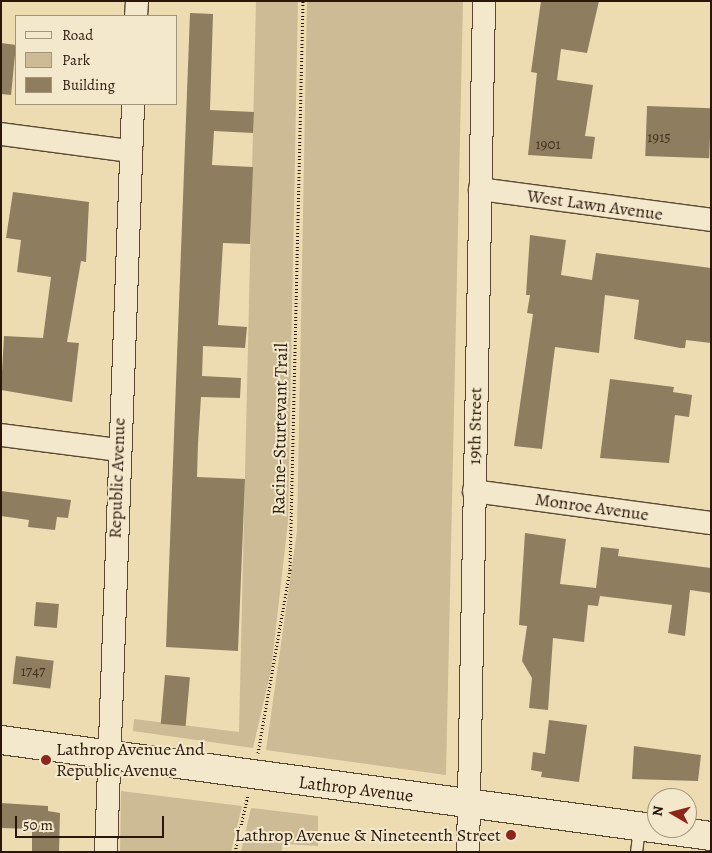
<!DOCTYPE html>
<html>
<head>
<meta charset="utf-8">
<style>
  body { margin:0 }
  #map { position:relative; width:712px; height:853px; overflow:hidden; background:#eddcb1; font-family:Alegreya,serif }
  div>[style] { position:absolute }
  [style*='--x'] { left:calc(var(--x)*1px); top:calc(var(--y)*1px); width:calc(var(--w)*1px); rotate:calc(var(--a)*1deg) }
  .green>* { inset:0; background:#ccbb94 }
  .building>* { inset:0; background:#8f7d60; transform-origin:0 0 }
  .path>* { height:3px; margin-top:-1.5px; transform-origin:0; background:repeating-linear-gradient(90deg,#2a1709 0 1px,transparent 0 3.5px) }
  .roads { filter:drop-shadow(1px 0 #5b4833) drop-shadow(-1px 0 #5b4833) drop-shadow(0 1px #5b4833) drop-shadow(0 -1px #5b4833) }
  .lane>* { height:11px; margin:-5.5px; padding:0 5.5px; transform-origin:5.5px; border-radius:5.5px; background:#f3e8cc }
  .street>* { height:22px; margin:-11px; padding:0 11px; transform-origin:11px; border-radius:11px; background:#f3e8cc }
  .secondary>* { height:28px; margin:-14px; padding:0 14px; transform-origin:14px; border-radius:14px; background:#f3e8cc }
  .dots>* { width:14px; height:14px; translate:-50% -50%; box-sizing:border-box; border:2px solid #f3e8cc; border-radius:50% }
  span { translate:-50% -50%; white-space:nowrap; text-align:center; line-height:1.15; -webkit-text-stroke:4px #f3e8cc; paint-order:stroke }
  .number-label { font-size:15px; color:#43301f }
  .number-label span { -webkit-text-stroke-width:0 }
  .street-label { font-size:18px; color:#2a1709 }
  .poi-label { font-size:18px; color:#2a1709 }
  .left { translate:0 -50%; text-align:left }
  .right { translate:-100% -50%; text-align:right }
  .frame { position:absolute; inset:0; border:2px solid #2a1709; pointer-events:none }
  .legend { position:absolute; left:15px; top:15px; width:162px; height:90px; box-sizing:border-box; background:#f3e8cc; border:1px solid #a3947e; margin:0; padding:6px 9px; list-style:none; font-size:15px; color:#2a1709 }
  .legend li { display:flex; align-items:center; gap:10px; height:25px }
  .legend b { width:25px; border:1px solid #a3947e }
  .north { position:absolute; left:647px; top:788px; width:50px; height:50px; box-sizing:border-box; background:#f3e8cc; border:1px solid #a3947e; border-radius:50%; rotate:278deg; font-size:14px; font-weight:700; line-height:20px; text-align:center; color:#2a1709 }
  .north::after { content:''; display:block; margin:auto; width:18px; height:22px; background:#8f2418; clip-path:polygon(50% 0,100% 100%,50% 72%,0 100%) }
  .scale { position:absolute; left:15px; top:816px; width:149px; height:22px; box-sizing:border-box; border:2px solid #2a1709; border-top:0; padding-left:6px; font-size:15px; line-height:18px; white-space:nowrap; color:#2a1709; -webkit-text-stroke:4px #f3e8cc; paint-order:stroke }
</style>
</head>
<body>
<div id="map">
  <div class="green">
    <div style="clip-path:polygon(256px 1px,298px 1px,288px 522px,271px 670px,253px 748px,133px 731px,134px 719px,239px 732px)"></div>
    <div style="clip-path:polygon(307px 1px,463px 1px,446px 775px,266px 750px,297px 531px)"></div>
    <div style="clip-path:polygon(121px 791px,242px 806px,231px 852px,120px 852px)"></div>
    <div style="clip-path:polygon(251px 808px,318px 816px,318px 846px,284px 844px,281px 852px,241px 852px)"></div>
  </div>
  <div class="building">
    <div style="clip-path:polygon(541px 1px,599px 1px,587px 53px,561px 49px,557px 80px,593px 85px,585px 136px,595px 137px,592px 159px,528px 155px,537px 73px,531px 72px)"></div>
    <div style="clip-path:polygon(190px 13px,213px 14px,210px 110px,254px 112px,253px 133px,214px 131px,212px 165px,253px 167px,250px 244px,223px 243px,218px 325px,247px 327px,245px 348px,203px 346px,202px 376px,241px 378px,240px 398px,201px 397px,198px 443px,197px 477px,245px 479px,238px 651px,166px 647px)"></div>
    <div style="clip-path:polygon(1px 43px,16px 45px,11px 95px,1px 94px)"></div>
    <div style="left:647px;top:106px;width:64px;height:50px;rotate:2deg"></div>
    <div style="clip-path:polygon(13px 192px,89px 202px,86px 262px,81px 261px,67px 342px,79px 343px,72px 402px,1px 390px,4px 336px,43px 338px,51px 277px,17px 272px,21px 240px,6px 238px)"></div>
    <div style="clip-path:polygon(530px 235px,566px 240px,561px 275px,592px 280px,596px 253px,711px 268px,711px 343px,686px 340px,685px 348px,680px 348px,634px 339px,639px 300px,605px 295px,599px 353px,555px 347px,542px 449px,514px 446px,533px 314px,527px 313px,530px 295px,526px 295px)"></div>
    <div style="clip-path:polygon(610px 379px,674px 387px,673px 392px,692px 395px,689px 417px,675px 415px,669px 463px,600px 458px)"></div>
    <div style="clip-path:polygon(1px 491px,71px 500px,68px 518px,57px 517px,55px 530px,28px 527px,29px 520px,1px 516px)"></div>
    <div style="clip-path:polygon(525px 533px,566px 539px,560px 584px,596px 588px,601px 547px,619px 549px,618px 556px,711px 568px,711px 593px,690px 590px,685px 636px,668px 633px,672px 605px,600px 596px,598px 606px,588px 605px,584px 642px,553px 638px,548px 710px,529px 708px,532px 678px,522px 661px,527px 626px,519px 625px)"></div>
    <div style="left:36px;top:602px;width:23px;height:24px;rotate:5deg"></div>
    <div style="left:16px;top:656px;width:38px;height:28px;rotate:7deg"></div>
    <div style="left:165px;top:675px;width:25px;height:49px;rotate:5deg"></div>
    <div style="clip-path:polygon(549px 720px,587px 725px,579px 782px,541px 777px,542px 772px,531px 770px,533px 752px,545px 754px)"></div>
    <div style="clip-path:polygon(634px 746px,701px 755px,698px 781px,632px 779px)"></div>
    <div style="clip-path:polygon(1px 803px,48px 806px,48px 811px,60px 813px,59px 852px,32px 852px,32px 829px,1px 828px)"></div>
  </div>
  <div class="path">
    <div style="--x:258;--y:753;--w:187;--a:-80.1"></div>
    <div style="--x:290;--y:569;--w:568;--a:-88.69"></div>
    <div style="--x:235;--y:852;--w:58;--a:-77.2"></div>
  </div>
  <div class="roads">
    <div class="lane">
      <div style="--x:636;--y:852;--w:26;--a:-83"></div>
    </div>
    <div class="street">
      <div style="--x:136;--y:16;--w:15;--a:-86"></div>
      <div style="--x:1;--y:134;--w:131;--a:7.5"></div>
      <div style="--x:480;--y:189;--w:233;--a:7.6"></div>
      <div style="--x:1;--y:435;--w:118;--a:7.3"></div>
      <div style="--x:474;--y:491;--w:239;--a:7.7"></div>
      <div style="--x:106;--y:852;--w:748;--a:-87.93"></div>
      <div style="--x:468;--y:852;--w:851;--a:-88.92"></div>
    </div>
    <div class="secondary">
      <div style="--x:1;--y:740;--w:716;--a:7.7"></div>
    </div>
  </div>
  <div class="dots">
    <div style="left:46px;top:760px;background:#8f2418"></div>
    <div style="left:511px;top:835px;background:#8f2418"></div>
  </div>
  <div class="number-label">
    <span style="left:659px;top:138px">1915</span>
    <span style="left:548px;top:145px">1901</span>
    <span style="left:33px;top:672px">1747</span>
  </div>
  <div class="street-label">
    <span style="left:595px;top:205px;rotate:8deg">West Lawn Avenue</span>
    <span style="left:475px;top:426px;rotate:-89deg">19th Street</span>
    <span style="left:280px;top:429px;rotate:-89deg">Racine-Sturtevant Trail</span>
    <span style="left:117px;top:478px;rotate:-88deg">Republic Avenue</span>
    <span style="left:592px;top:507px;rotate:8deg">Monroe Avenue</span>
    <span style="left:356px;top:789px;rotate:7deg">Lathrop Avenue</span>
  </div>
  <div class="poi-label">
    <span class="left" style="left:56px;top:760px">Lathrop Avenue And<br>Republic Avenue</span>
    <span class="right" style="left:501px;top:835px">Lathrop Avenue &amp; Nineteenth Street</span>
  </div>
  <div class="frame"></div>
  <ul class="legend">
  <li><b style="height:6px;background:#f3e8cc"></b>Road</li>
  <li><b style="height:14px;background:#ccbb94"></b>Park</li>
  <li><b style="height:14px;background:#8f7d60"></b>Building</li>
  </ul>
  <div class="north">N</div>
  <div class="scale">50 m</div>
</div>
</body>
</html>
